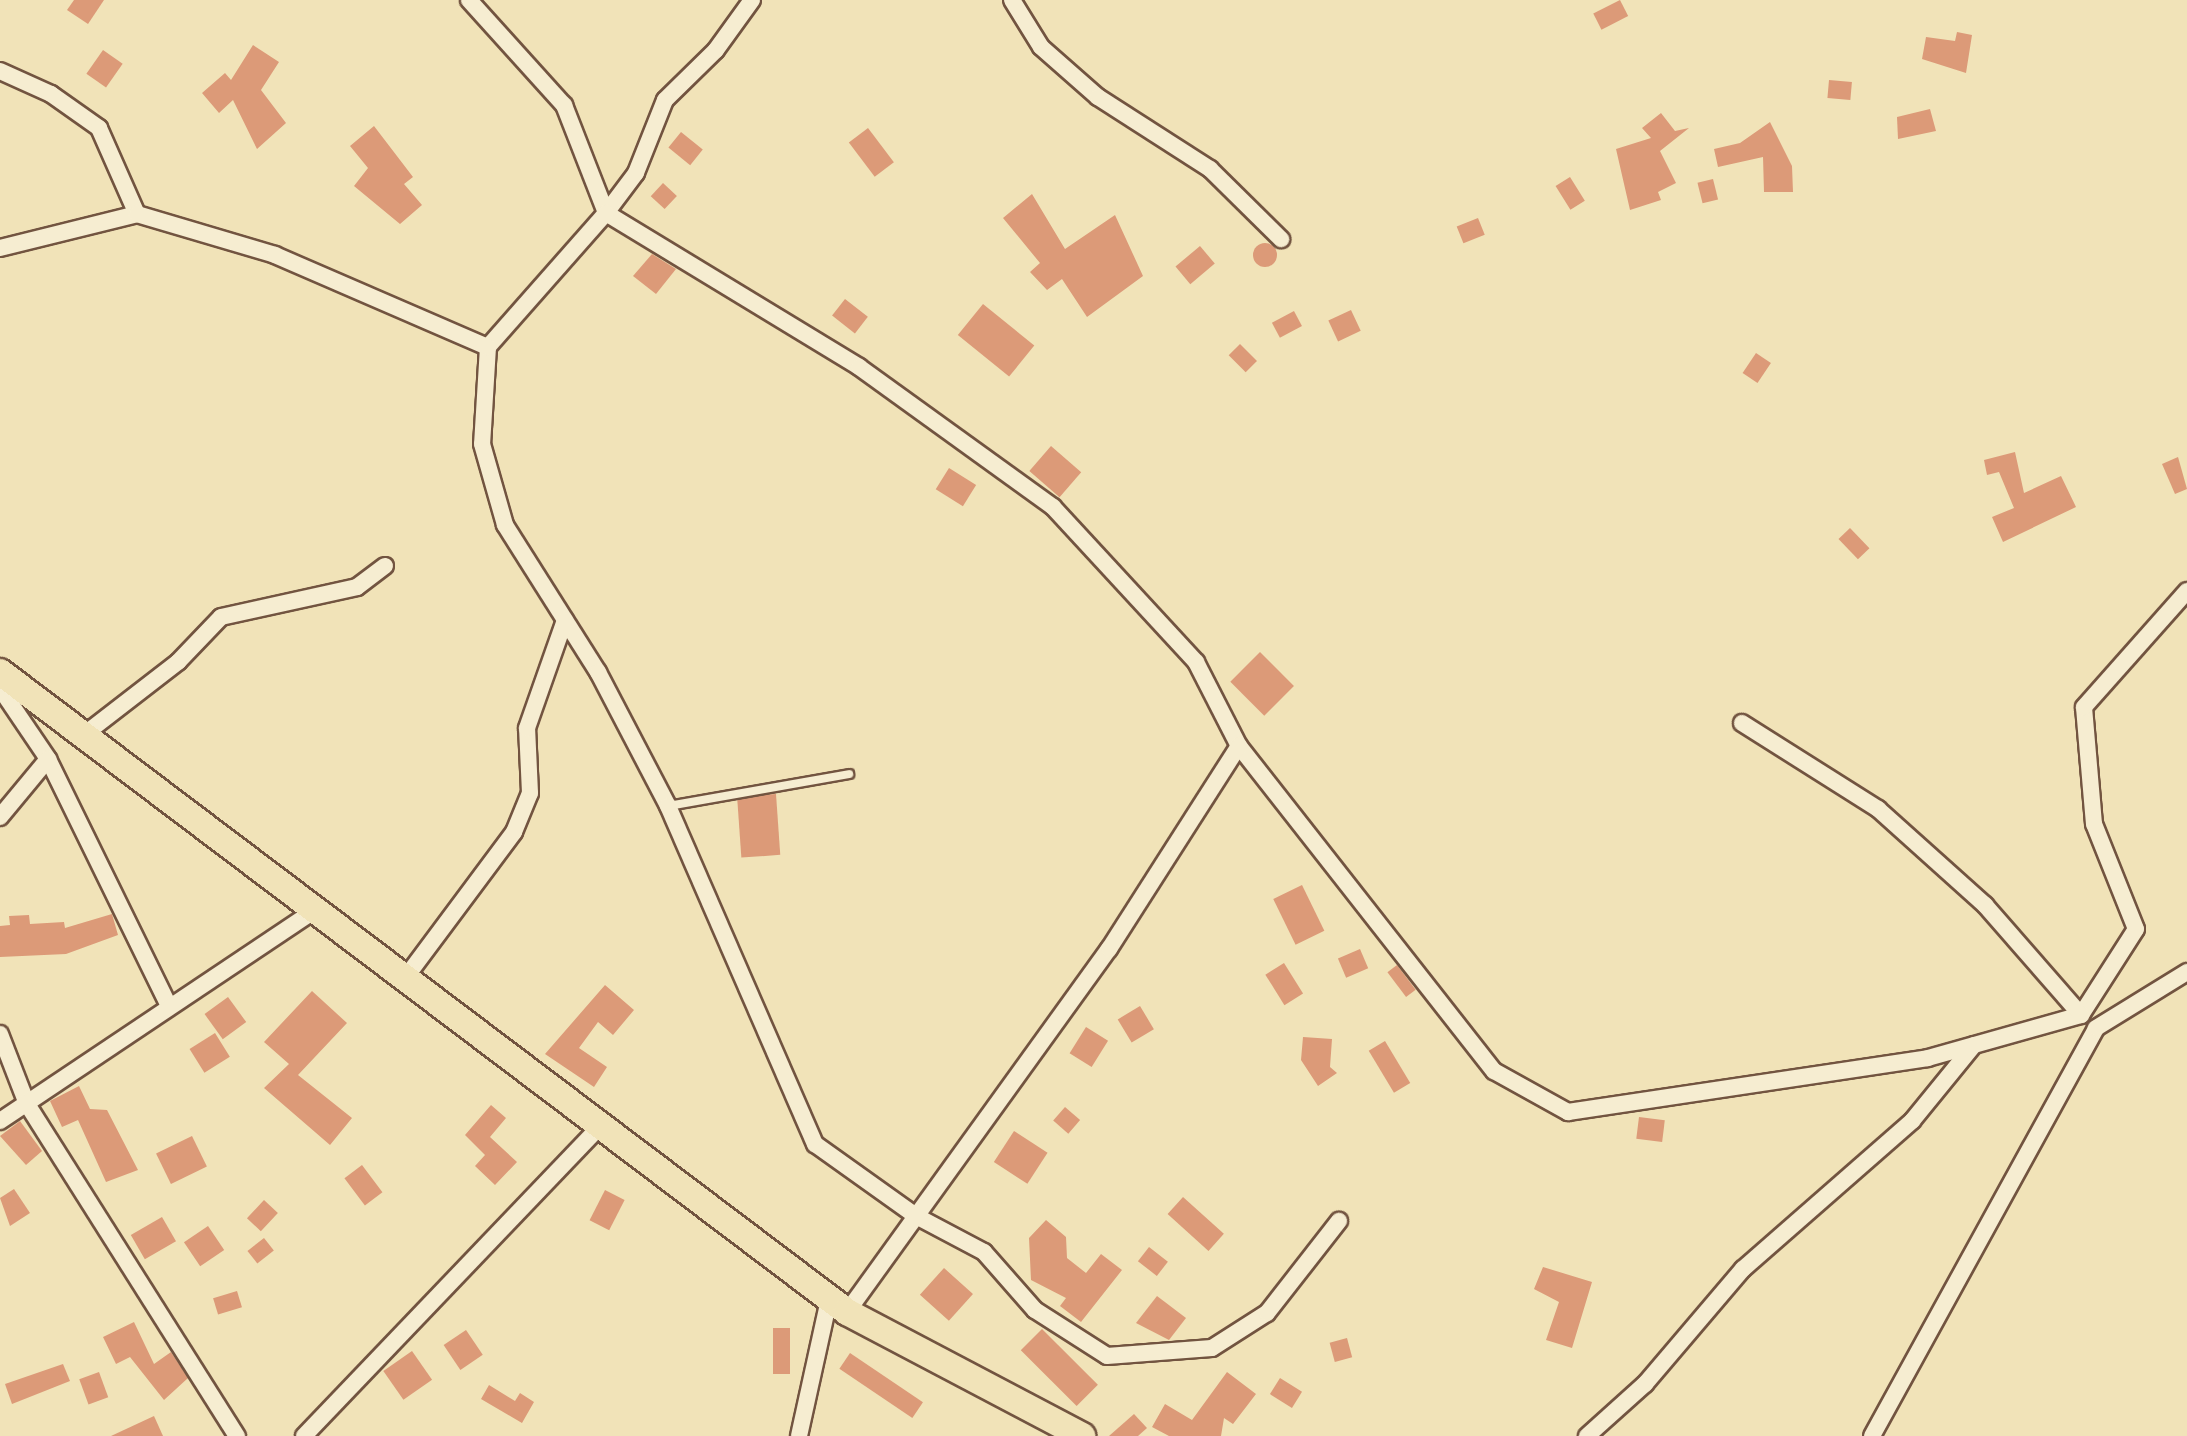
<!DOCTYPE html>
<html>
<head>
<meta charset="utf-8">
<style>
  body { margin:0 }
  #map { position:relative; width:2187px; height:1436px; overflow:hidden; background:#f1e3b8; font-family:"IM FELL English",serif }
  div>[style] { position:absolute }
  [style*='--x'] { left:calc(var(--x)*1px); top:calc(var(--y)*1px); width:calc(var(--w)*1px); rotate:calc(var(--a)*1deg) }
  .building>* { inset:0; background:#dc9a78; transform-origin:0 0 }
  .round { border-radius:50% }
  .roads { filter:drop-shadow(2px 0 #725440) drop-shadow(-2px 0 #725440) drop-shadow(0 2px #725440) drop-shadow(0 -2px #725440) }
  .service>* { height:8px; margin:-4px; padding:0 4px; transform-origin:4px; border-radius:4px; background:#f6edd1 }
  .minor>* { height:16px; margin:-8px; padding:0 8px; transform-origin:8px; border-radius:8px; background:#f6edd1 }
  .primary>* { height:26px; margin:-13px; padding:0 13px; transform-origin:13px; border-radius:13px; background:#f1e3b8 }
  span { translate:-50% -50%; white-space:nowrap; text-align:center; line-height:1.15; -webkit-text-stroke:6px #f6edd1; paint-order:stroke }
</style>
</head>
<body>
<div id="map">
  <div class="building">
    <div style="clip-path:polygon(74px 0,104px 0,88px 24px,67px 10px)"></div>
    <div style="left:1620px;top:0;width:18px;height:30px;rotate:63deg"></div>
    <div style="clip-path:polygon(1957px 32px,1972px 35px,1966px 73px,1922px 59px,1926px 37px,1955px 41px)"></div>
    <div style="clip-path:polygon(253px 45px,279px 62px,261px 90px,286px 123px,257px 149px,233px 100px,219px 113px,202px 93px,225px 73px,231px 80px)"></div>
    <div style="left:103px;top:50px;width:24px;height:29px;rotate:35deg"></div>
    <div style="left:1829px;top:80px;width:23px;height:18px;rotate:5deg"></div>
    <div style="clip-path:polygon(1930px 109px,1936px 131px,1898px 139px,1897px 117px)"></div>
    <div style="clip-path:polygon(1661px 113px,1675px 131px,1689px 128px,1660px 151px,1676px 183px,1658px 192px,1661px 200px,1630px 210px,1616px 149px,1651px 138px,1642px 128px)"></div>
    <div style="clip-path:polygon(1770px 122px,1792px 166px,1793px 192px,1764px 192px,1763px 157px,1718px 167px,1714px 149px,1740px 143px)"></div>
    <div style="clip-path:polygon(374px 126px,413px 177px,404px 184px,422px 205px,400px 224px,354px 186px,368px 168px,350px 146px)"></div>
    <div style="left:868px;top:128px;width:43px;height:24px;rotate:53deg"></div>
    <div style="left:681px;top:132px;width:28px;height:20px;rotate:39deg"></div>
    <div style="left:1570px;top:177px;width:28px;height:17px;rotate:58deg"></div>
    <div style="left:1713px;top:179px;width:21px;height:16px;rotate:76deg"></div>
    <div style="left:663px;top:183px;width:19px;height:18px;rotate:43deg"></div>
    <div style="clip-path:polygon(1032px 194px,1065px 249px,1115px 215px,1143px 276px,1087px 317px,1062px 279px,1047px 290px,1030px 272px,1040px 263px,1003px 218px)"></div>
    <div style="left:1478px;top:218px;width:18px;height:23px;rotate:68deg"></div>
    <div class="round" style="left:1253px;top:243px;width:24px;height:24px"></div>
    <div style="left:1200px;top:246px;width:23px;height:32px;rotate:50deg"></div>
    <div style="clip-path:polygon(652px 254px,676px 269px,656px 294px,633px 276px)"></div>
    <div style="left:845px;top:299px;width:29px;height:21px;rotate:38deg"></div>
    <div style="left:983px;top:304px;width:66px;height:40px;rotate:39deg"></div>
    <div style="left:1351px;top:310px;width:23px;height:25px;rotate:65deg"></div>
    <div style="left:1294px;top:311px;width:17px;height:25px;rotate:62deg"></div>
    <div style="left:1240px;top:344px;width:24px;height:16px;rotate:45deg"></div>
    <div style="left:1756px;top:353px;width:18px;height:24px;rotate:34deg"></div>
    <div style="left:1051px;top:446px;width:40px;height:33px;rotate:41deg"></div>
    <div style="clip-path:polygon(2015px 452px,2024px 493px,2061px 476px,2076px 507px,2003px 542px,1992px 517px,2014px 508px,1999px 472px,1987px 475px,1984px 460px)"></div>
    <div style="clip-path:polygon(2178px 457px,2187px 489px,2175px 494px,2162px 464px)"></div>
    <div style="left:949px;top:468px;width:32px;height:25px;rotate:32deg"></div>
    <div style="left:1850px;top:528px;width:28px;height:16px;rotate:46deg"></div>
    <div style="left:1260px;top:652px;width:48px;height:42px;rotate:45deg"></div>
    <div style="left:776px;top:794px;width:61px;height:39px;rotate:86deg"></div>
    <div style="left:1302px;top:885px;width:51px;height:32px;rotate:64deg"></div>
    <div style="clip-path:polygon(112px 914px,118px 935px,66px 954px,0 957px,0 926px,10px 925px,9px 916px,29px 915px,30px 924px,64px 922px,65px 928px)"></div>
    <div style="left:1360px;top:949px;width:21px;height:24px;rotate:67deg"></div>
    <div style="left:1284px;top:963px;width:36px;height:22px;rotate:58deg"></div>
    <div style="left:1397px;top:965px;width:31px;height:12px;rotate:53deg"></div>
    <div style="clip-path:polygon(605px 985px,634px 1010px,613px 1035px,598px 1022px,579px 1048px,607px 1067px,594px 1087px,545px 1054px)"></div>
    <div style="clip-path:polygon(312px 991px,347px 1023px,298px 1075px,352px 1118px,330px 1145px,264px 1088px,289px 1064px,264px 1042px)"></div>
    <div style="left:228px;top:997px;width:31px;height:29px;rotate:54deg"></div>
    <div style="left:1140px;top:1006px;width:27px;height:26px;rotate:59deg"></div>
    <div style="left:1086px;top:1027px;width:26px;height:31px;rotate:32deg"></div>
    <div style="left:215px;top:1033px;width:28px;height:30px;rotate:58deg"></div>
    <div style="clip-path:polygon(1303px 1037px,1332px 1039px,1330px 1067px,1337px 1073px,1318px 1086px,1301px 1060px)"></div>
    <div style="left:1385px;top:1041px;width:49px;height:19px;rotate:59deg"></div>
    <div style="clip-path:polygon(79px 1086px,90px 1109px,107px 1110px,138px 1170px,106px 1182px,78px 1120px,62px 1127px,50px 1101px)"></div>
    <div style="clip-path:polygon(491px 1105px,506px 1118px,490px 1137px,517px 1162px,495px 1185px,475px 1166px,485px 1155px,465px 1135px)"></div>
    <div style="left:1065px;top:1107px;width:20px;height:18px;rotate:41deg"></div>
    <div style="left:1639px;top:1117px;width:26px;height:22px;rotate:7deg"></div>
    <div style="clip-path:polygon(20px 1121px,42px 1151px,26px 1165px,0 1136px)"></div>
    <div style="left:1014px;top:1131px;width:40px;height:37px;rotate:33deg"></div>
    <div style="left:192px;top:1136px;width:34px;height:40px;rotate:64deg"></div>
    <div style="left:362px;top:1165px;width:34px;height:22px;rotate:53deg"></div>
    <div style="clip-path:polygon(14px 1189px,30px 1213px,10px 1226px,0 1198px)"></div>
    <div style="left:605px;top:1190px;width:22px;height:34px;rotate:27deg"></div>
    <div style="left:1183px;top:1197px;width:55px;height:23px;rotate:42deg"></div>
    <div style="left:264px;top:1200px;width:19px;height:25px;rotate:43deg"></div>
    <div style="left:162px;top:1217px;width:28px;height:36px;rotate:60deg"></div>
    <div style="clip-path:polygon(1046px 1220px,1066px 1237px,1067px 1258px,1086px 1273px,1101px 1254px,1122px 1270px,1081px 1322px,1060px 1306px,1066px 1298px,1031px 1280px,1029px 1238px)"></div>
    <div style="left:208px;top:1226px;width:29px;height:29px;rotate:56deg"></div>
    <div style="left:264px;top:1238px;width:16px;height:21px;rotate:52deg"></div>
    <div style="left:1149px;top:1247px;width:24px;height:18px;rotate:38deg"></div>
    <div style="clip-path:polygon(1543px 1267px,1592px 1282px,1572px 1348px,1546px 1340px,1559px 1302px,1534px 1289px)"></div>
    <div style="left:944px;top:1268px;width:39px;height:36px;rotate:42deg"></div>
    <div style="left:237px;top:1291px;width:17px;height:25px;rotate:73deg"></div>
    <div style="clip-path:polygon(1157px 1296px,1186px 1318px,1169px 1340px,1136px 1323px)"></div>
    <div style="clip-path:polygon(134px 1322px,154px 1364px,171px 1352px,188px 1378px,164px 1400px,130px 1357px,116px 1364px,103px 1337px)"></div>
    <div style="left:773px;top:1328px;width:17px;height:46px"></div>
    <div style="left:1042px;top:1329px;width:79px;height:30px;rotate:45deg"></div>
    <div style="left:466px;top:1330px;width:30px;height:27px;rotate:56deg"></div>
    <div style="left:1347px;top:1338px;width:20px;height:18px;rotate:75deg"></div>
    <div style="left:412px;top:1351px;width:35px;height:35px;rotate:55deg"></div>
    <div style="left:850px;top:1353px;width:88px;height:19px;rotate:34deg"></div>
    <div style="clip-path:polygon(63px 1364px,70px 1381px,12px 1404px,5px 1384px)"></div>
    <div style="left:99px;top:1372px;width:27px;height:21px;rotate:70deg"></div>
    <div style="clip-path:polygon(1227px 1372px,1256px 1394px,1233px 1424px,1224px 1418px,1221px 1436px,1169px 1436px,1152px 1427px,1165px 1404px,1192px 1420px)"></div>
    <div style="left:1280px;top:1378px;width:26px;height:19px;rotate:32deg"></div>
    <div style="clip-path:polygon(489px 1385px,515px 1401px,520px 1393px,534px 1402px,522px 1423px,481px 1399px)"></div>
    <div style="clip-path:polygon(1134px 1414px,1147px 1428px,1138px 1436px,1109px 1436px)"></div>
    <div style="clip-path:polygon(154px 1416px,163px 1436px,111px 1436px)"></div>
  </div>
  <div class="roads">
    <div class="service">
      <div style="--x:668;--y:806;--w:184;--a:-10"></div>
    </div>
    <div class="minor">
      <div style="--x:469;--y:0;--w:142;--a:47.9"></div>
      <div style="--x:564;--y:105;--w:116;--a:68.7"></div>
      <div style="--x:606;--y:213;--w:296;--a:31.3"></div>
      <div style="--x:859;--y:367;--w:239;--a:35.8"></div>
      <div style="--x:1053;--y:507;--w:211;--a:47.3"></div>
      <div style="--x:1196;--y:662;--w:94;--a:62.9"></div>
      <div style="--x:1239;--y:746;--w:413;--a:51.9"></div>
      <div style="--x:1494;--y:1071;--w:85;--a:29"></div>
      <div style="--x:1568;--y:1112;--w:364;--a:-8.5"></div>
      <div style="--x:1928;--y:1058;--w:159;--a:-15.7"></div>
      <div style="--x:2081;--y:1015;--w:102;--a:-57.4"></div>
      <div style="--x:2136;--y:929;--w:113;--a:-111.8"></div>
      <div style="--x:2094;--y:824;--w:117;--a:-94.9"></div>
      <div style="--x:2084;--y:707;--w:155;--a:-48.4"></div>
      <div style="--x:752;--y:0;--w:62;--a:125.8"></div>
      <div style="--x:716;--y:50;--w:71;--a:135.6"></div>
      <div style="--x:665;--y:100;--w:79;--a:111.7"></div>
      <div style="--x:636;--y:173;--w:50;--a:126.9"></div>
      <div style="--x:606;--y:213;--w:179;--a:131.4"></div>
      <div style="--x:488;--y:347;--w:97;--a:93.5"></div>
      <div style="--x:482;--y:444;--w:84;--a:74.1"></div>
      <div style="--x:505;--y:525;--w:174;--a:57.7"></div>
      <div style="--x:598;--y:672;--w:151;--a:62.4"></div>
      <div style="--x:668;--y:806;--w:369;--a:66.5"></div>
      <div style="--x:815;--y:1144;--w:124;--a:35.5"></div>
      <div style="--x:916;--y:1216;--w:77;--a:27.9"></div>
      <div style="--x:984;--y:1252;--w:77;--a:48.7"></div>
      <div style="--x:1035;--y:1310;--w:85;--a:32.6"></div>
      <div style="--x:1107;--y:1356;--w:105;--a:-4.4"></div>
      <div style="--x:1212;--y:1348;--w:65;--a:-32.5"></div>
      <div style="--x:1267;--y:1313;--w:117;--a:-52"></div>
      <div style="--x:1012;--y:0;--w:55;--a:58.3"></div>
      <div style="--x:1041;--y:47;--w:76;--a:41.3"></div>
      <div style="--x:1098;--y:97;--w:133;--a:32.7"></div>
      <div style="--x:1210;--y:169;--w:100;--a:44.6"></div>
      <div style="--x:0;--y:71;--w:56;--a:24.3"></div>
      <div style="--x:51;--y:94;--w:59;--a:35.3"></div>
      <div style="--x:99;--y:128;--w:94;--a:66.2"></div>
      <div style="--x:0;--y:248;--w:141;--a:-13.9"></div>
      <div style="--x:137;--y:214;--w:144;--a:16.5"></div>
      <div style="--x:275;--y:255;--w:232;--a:23.4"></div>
      <div style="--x:0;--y:688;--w:86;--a:55.9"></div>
      <div style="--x:48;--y:759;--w:275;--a:63.9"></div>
      <div style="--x:1742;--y:723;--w:161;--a:32.3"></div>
      <div style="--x:1878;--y:809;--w:144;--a:41.9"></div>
      <div style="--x:1985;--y:905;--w:146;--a:48.9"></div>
      <div style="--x:81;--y:737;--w:123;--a:-37.7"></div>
      <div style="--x:178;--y:662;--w:62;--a:-46.3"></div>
      <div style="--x:221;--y:617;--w:139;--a:-12.4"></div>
      <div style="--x:357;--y:587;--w:35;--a:-37"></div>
      <div style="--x:0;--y:817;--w:75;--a:-50.4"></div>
      <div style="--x:403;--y:981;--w:186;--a:-53.3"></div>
      <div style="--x:514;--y:832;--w:42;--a:-67.7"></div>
      <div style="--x:530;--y:793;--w:65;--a:-92.6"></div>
      <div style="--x:527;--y:728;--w:114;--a:-70.6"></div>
      <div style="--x:0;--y:1034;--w:75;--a:68.9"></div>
      <div style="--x:27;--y:1104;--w:393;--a:57.7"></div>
      <div style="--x:0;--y:1121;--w:376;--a:-33.8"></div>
      <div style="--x:847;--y:1312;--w:448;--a:-54.2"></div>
      <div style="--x:1109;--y:949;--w:241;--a:-57.4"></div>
      <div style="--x:304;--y:1436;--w:424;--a:-46.3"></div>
      <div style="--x:799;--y:1436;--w:140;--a:-77.6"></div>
      <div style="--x:1587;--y:1436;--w:78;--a:-41.9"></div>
      <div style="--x:1645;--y:1384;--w:151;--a:-49.6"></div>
      <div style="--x:1743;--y:1269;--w:225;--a:-41.2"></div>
      <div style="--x:1912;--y:1121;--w:98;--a:-50.8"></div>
      <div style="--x:1872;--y:1436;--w:465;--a:-61.2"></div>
      <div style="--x:2096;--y:1028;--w:107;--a:-31.6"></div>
    </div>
    <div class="primary">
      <div style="--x:0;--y:672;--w:1062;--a:37.07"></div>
      <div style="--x:847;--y:1312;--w:266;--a:27.8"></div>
    </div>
  </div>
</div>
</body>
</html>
